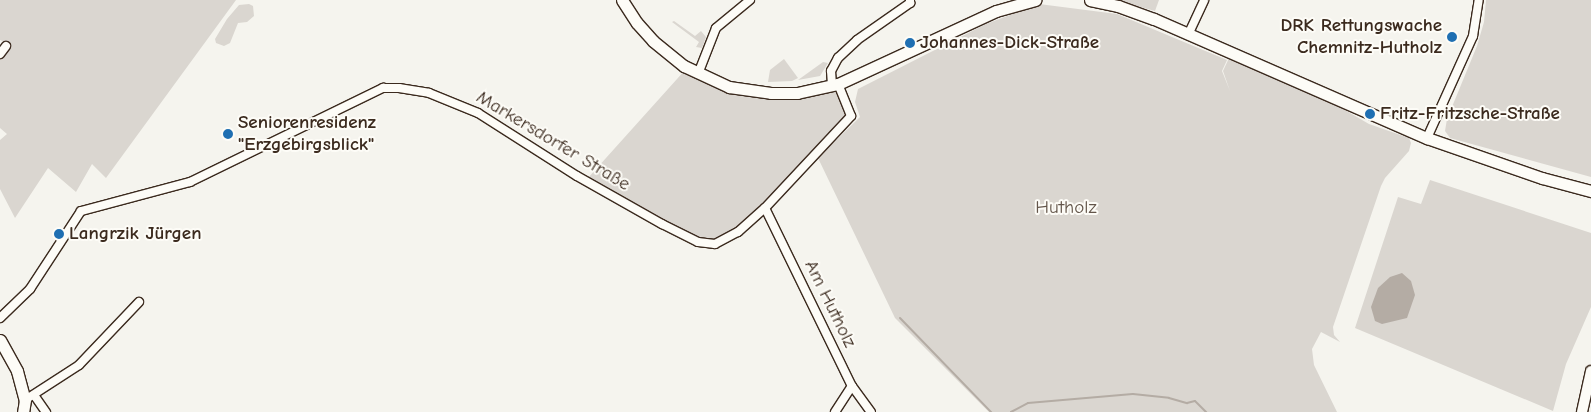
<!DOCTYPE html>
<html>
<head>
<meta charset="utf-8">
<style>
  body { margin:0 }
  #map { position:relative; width:1591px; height:412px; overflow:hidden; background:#f5f4ee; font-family:"Comic Neue",sans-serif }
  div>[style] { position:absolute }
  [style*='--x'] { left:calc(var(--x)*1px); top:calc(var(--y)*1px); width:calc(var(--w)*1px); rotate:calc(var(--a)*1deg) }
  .green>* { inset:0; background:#dad6d0 }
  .water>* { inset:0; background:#b4aca4 }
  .stream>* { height:2px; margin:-1px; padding:0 1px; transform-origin:1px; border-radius:1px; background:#b4aca4 }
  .roads { filter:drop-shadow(1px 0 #3b2a1e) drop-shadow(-1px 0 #3b2a1e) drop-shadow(0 1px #3b2a1e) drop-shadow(0 -1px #3b2a1e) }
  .minor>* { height:8px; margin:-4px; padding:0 4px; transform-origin:4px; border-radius:4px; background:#fdfcf7 }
  .tertiary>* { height:10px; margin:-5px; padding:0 5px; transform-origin:5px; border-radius:5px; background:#fdfcf7 }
  .secondary>* { height:11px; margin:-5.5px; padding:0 5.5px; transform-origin:5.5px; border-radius:5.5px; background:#fdfcf7 }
  .dots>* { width:14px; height:14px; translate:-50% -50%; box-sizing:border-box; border:2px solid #fdfcf7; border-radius:50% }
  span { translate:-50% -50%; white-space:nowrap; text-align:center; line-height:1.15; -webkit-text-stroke:4px #fdfcf7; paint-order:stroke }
  .poi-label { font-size:19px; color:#3b2a1e; font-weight:700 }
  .right { translate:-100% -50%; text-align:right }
  .left { translate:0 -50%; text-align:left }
  .street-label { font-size:19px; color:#3b2a1e }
  .park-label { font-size:19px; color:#63554a }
</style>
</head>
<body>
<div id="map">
  <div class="green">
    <div style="clip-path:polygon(0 0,236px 0,106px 178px,92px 164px,76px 192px,48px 168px,15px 218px,0 189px,0 140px,7px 134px,0 128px,0 58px,6px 43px,0 40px)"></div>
    <div style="clip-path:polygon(1115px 0,1159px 0,1155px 11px)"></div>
    <div style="clip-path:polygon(1486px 0,1591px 0,1591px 177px,1450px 138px,1445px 131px,1447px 119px,1477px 46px,1484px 22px)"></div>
    <div style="clip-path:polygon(249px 4px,253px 6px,254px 16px,247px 22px,238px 23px,230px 43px,224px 46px,216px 43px,215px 39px,227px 19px,239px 5px)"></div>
    <div style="clip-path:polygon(1039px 4px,1117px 14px,1227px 60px,1222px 71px,1230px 91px,1223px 71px,1230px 56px,1343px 109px,1369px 124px,1409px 138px,1411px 143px,1409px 151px,1385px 178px,1381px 186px,1333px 327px,1334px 335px,1340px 342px,1321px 332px,1312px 349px,1314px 365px,1337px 412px,989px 412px,895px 318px,818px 158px,860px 117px,855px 102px,858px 89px,986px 24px)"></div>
    <div style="clip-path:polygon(674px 21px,695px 36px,701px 31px,706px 37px,702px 48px,696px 47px,699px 42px,672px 22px)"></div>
    <div style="clip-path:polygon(784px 59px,798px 78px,792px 81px,768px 82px,770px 70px)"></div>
    <div style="clip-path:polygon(823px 62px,828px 63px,820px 76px,798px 80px)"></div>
    <div style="clip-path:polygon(686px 69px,734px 92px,835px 90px,846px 115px,764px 206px,736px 230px,709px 241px,663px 222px,588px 178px)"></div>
    <div style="clip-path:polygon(1430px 180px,1591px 233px,1591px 307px,1566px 364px,1553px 411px,1355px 328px,1398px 197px,1421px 204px)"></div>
  </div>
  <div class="water">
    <div style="clip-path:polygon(1402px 273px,1411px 281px,1415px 295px,1407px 318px,1382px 324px,1375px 321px,1371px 307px,1378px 288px,1390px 277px)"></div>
  </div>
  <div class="stream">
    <div style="--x:900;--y:318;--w:131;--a:45.9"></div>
    <div style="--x:1011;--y:412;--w:19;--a:-28"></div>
    <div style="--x:1028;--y:403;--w:105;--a:-4.9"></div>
    <div style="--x:1133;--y:394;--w:36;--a:6"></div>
    <div style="--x:1169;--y:398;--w:19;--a:16"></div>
    <div style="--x:1187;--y:403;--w:8;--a:-14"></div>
    <div style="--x:1195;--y:401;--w:16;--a:45"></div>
  </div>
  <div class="roads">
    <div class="minor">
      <div style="--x:1188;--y:35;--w:38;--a:-65"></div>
      <div style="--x:0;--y:54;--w:10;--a:-53"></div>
      <div style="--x:698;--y:74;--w:49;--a:-68.6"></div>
      <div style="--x:716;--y:28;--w:44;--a:-39.5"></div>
      <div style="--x:832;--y:85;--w:14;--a:-94"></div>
      <div style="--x:831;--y:71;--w:15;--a:-62"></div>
      <div style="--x:838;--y:58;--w:26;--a:-43"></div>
      <div style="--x:857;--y:40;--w:65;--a:-34.9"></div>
      <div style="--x:910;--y:3;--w:3;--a:-90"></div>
      <div style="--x:1427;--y:138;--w:112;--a:-65.7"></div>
      <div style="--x:1473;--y:36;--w:36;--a:-81"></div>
      <div style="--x:765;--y:208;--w:198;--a:64"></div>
      <div style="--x:852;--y:386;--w:32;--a:54"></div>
      <div style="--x:0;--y:318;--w:42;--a:-44"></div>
      <div style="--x:30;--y:289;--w:93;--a:-56.8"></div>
      <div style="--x:81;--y:211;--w:113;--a:-14.9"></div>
      <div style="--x:190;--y:182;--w:215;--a:-26"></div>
      <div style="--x:383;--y:88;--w:16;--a:0"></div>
      <div style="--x:399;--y:88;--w:30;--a:9"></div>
      <div style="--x:429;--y:93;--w:53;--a:22.2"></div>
      <div style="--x:478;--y:113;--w:117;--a:32.5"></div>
      <div style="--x:577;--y:176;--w:98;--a:29.5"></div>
      <div style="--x:662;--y:224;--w:40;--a:26.6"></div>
      <div style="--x:698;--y:242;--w:17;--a:7"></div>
      <div style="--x:715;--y:244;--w:26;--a:-28"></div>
      <div style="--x:738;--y:232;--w:36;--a:-42"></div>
      <div style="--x:765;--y:208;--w:126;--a:-46.9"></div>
      <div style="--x:851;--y:116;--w:35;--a:-112"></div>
      <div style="--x:34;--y:395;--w:21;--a:55"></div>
      <div style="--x:25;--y:400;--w:64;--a:-32.9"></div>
      <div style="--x:79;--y:365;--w:87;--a:-46.4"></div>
      <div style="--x:835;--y:412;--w:31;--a:-57"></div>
    </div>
    <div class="tertiary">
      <div style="--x:1582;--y:412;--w:42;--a:-77.6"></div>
    </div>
    <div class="secondary">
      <div style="--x:622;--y:0;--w:27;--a:57"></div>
      <div style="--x:637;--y:23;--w:24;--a:48"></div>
      <div style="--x:653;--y:41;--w:40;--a:39"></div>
      <div style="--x:684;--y:66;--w:50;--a:25"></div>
      <div style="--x:729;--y:87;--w:42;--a:8.1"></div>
      <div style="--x:771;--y:93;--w:26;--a:0"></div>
      <div style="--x:797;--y:93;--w:42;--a:-12.4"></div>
      <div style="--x:838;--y:84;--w:174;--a:-24.8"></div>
      <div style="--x:996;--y:11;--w:41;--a:-15.8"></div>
      <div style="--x:1090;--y:0;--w:29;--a:12"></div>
      <div style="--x:1118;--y:6;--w:38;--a:20"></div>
      <div style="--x:1154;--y:19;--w:298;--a:23.6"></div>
      <div style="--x:1427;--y:138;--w:122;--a:19.2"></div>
      <div style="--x:1542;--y:178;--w:51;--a:14.9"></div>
      <div style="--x:0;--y:340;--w:35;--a:61"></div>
      <div style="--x:17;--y:371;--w:30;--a:75"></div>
      <div style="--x:25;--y:400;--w:12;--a:99"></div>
    </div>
  </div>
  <div class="dots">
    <div style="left:1452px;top:37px;background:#1f6fb2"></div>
    <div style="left:910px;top:43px;background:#1f6fb2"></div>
    <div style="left:1370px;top:114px;background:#1f6fb2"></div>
    <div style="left:228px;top:134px;background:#1f6fb2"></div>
    <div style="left:59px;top:234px;background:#1f6fb2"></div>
  </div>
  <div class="poi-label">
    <span class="right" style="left:1442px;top:37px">DRK Rettungswache<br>Chemnitz-Hutholz</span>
    <span class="left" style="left:920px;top:43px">Johannes-Dick-Straße</span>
    <span class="left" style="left:1380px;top:114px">Fritz-Fritzsche-Straße</span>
    <span class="left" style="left:238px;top:134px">Seniorenresidenz<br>"Erzgebirgsblick"</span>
    <span class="left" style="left:69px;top:234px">Langrzik Jürgen</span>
  </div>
  <div class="street-label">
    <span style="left:553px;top:141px;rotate:31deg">Markersdorfer Straße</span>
    <span style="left:830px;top:304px;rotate:64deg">Am Hutholz</span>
  </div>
  <div class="park-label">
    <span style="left:1066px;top:208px">Hutholz</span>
  </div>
</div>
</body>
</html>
